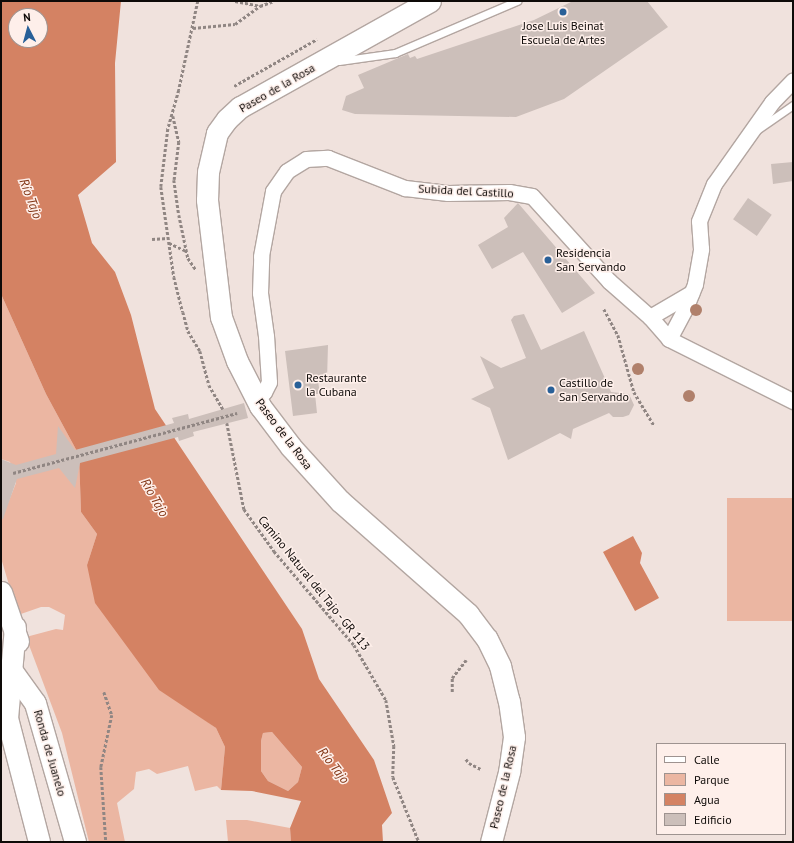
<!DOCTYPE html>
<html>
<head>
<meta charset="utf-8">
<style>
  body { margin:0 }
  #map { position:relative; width:794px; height:843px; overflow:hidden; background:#f0e2dd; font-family:"PT Sans",sans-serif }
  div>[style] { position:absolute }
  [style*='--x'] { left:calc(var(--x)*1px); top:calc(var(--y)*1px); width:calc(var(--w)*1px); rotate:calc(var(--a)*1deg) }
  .green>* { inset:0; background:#ebb6a2; transform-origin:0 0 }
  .water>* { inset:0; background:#d48263 }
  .building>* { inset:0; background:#ccbfba; transform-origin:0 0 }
  .path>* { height:2.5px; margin-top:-1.25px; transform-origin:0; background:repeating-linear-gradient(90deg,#908683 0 3px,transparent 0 5px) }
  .roads { filter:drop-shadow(1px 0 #b3a6a1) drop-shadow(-1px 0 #b3a6a1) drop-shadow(0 1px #b3a6a1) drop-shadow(0 -1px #b3a6a1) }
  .lane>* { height:7px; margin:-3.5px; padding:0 3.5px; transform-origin:3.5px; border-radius:3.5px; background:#fff }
  .street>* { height:15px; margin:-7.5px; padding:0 7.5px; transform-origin:7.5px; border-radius:7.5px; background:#fff }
  .secondary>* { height:21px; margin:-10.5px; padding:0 10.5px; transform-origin:10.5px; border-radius:10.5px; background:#fff }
  .path-bridge>* { height:2.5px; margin-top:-1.25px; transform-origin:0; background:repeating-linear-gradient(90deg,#908683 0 3px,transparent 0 5px) }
  .trees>* { width:12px; height:12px; margin:-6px; border-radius:50%; background:#b0806b }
  .dots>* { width:11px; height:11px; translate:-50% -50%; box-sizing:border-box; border:2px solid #feefea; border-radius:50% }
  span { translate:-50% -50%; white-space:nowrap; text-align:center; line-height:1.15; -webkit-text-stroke:3px #feefea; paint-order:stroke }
  .poi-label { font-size:12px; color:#0e0a08 }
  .left { translate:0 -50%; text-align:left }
  .street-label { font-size:12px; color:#0e0a08 }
  .water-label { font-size:13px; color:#833717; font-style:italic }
  .frame { position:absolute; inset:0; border:2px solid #0e0a08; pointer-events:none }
  .legend { position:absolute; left:656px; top:743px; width:130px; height:92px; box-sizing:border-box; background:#feefea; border:1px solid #9e9390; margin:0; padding:5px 7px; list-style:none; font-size:12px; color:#0e0a08 }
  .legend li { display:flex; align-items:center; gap:8px; height:20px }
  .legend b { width:20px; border:1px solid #9e9390 }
  .north { position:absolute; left:8px; top:8px; width:40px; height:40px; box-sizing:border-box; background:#feefea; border:1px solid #9e9390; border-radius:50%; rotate:354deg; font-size:11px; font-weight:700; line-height:16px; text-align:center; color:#0e0a08 }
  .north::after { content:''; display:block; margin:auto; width:14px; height:18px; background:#296098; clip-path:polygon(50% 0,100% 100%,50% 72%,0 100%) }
</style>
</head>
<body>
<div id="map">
  <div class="green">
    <div style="clip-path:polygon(1px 294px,46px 394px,79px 455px,81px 512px,97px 534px,87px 565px,194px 712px,216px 728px,225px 747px,221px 790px,217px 786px,195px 791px,188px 766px,157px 774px,149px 769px,136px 772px,134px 789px,117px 803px,125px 842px,89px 842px,62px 733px,26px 637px,56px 629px,63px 630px,65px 615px,49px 607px,41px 607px,18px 615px,1px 558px,1px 509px,8px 503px,16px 483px,10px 462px,1px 459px)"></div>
    <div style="left:793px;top:498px;width:123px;height:66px;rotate:90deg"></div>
    <div style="clip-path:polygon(272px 732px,302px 767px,298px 782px,288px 791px,268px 781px,261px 771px,261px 741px,263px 733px)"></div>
    <div style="clip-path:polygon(226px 820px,247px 820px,290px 828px,291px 842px,228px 842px)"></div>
  </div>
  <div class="water">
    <div style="clip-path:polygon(evenodd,1px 1px,121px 1px,115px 63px,116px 162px,78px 195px,92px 243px,115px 272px,131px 315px,155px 409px,302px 629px,319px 679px,374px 760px,392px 813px,382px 825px,383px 842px,291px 842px,290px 828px,301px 801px,252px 791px,221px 790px,225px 747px,216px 728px,159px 690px,95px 603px,87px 565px,97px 534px,81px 512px,79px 455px,46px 394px,1px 294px,1px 1px,16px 16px,40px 16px,40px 40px,16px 40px,16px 16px,1px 1px,272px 732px,302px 767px,298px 782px,288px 791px,268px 781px,261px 771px,261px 741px,263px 733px,272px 732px)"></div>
    <div style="clip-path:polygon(633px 536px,642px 553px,640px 563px,659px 598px,635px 611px,603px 552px)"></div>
  </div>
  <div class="building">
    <div style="clip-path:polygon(573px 1px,647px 1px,668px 27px,564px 99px,516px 117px,355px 114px,342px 110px,346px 96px,364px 88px,358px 75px,408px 54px,410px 58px,415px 56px,417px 59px,534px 20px)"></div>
    <div style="clip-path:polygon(793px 162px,793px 181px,773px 184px,771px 164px)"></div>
    <div style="left:748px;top:198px;width:29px;height:26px;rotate:35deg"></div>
    <div style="clip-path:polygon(518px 203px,595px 293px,562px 313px,523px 252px,492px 269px,478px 245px,508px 227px,504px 218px)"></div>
    <div style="clip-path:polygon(524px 314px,541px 350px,584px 331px,611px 392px,629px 394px,634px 405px,629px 415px,623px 417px,613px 417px,609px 413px,573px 429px,571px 439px,560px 433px,508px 460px,490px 408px,471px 399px,494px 388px,480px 356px,501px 368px,526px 358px,511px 320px,514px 316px)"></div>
    <div style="clip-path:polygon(328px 345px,327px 380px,318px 381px,320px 394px,315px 394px,317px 413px,293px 416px,285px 351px)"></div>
    <div style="clip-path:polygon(244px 403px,248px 418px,193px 432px,194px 436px,179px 441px,178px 437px,80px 463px,75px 488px,59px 468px,17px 479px,3px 519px,1px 519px,1px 459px,16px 465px,56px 454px,58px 426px,75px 450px,174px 423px,172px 418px,188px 414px,189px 419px)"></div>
  </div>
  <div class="path">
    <div style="--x:198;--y:1;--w:91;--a:102.1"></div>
    <div style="--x:179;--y:90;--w:41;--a:105.8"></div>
    <div style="--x:168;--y:129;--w:58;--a:96.9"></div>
    <div style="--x:161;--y:187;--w:91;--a:81.8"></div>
    <div style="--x:174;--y:277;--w:36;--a:76"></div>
    <div style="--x:183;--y:312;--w:20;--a:75"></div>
    <div style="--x:188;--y:331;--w:23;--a:59"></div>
    <div style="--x:200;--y:351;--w:35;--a:75"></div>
    <div style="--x:209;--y:385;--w:28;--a:60"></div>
    <div style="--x:235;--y:1;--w:25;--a:11"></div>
    <div style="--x:260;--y:6;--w:15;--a:-20"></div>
    <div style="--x:193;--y:28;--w:42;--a:-5.4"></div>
    <div style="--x:235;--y:24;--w:31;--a:-36"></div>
    <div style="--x:234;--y:86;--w:95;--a:-29.5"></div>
    <div style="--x:173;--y:116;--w:27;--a:77"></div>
    <div style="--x:179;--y:142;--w:38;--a:97"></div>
    <div style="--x:174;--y:180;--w:35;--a:82"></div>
    <div style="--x:179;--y:215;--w:44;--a:78.2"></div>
    <div style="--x:188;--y:258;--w:14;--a:56"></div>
    <div style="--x:152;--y:239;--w:16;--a:-4"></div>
    <div style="--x:169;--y:243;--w:19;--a:25"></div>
    <div style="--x:604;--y:309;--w:30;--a:62"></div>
    <div style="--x:618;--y:335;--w:59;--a:74.3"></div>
    <div style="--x:634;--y:392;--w:39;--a:59"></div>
    <div style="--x:227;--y:423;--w:88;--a:78.8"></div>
    <div style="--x:244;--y:509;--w:52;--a:54.5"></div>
    <div style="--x:274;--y:551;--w:123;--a:49.6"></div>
    <div style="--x:354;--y:645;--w:64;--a:59.8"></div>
    <div style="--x:386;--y:700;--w:47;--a:80.1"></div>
    <div style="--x:394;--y:746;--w:31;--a:92"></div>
    <div style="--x:393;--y:777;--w:70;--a:68.2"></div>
    <div style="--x:104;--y:692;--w:24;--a:71"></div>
    <div style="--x:112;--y:715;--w:53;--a:101.9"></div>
    <div style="--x:101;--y:767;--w:75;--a:86.2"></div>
    <div style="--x:452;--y:692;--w:14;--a:-90"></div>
    <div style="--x:452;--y:678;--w:23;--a:-52"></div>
    <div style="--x:466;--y:759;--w:5;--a:53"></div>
    <div style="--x:469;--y:763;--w:13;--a:27"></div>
  </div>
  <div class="roads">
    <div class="lane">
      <div style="--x:339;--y:61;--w:57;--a:-8.1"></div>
      <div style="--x:395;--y:53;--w:133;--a:-23.1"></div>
      <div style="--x:757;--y:130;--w:44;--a:-34.8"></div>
    </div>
    <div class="street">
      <div style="--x:650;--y:317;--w:48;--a:-30.3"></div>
      <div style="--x:669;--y:339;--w:34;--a:-62"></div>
      <div style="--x:685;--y:309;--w:27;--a:-68"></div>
      <div style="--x:695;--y:284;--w:36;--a:-80"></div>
      <div style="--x:701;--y:249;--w:28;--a:-94"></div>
      <div style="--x:699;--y:221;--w:40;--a:-68"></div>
      <div style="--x:714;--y:184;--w:100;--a:-54.7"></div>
      <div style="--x:772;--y:102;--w:30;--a:-46"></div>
      <div style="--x:256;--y:398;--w:10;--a:-37"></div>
      <div style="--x:264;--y:392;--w:11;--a:-63"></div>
      <div style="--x:269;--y:382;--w:46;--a:-93.7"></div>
      <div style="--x:266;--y:336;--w:43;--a:-97.9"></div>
      <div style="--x:260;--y:293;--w:37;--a:-88"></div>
      <div style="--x:261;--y:256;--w:66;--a:-79.5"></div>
      <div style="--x:273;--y:191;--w:24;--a:-55"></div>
      <div style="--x:287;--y:171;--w:22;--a:-32"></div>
      <div style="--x:306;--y:159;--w:22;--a:-3"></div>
      <div style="--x:328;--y:158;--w:83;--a:21.3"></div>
      <div style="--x:405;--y:188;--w:43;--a:6.6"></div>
      <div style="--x:448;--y:193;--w:61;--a:-0.9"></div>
      <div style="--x:509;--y:192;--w:23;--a:10"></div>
      <div style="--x:532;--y:196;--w:115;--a:47.8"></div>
      <div style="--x:609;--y:281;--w:55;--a:41.3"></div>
      <div style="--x:650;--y:317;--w:29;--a:49"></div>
      <div style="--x:669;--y:339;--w:139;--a:26.6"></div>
    </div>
    <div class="secondary">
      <div style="--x:430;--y:1;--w:218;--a:150.8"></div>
      <div style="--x:240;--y:107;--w:18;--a:137"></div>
      <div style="--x:227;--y:119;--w:17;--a:126"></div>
      <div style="--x:217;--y:133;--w:40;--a:103"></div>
      <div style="--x:208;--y:172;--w:28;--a:92"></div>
      <div style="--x:207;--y:200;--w:118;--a:83.2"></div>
      <div style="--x:221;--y:317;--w:47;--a:70"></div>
      <div style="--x:237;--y:361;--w:51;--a:62.9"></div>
      <div style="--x:260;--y:406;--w:51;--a:52.9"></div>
      <div style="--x:291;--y:447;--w:73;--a:47.8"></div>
      <div style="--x:340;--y:501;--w:171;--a:41.4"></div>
      <div style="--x:468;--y:614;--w:31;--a:53"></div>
      <div style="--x:487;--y:639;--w:30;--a:64"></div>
      <div style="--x:500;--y:666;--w:36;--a:76"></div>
      <div style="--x:509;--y:701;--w:36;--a:82"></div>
      <div style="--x:514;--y:737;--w:35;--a:98"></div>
      <div style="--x:509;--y:772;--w:72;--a:104.4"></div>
      <div style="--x:1;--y:592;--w:52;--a:70.9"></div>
      <div style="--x:15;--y:627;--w:91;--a:95"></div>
      <div style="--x:7;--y:718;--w:128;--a:75.5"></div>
      <div style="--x:9;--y:667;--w:44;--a:54.2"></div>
      <div style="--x:35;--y:703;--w:145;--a:73.9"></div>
    </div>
  </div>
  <div class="path-bridge">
    <div style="--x:13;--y:473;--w:232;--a:-15"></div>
  </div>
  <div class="trees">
    <div style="left:696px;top:310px"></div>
    <div style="left:638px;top:369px"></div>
    <div style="left:689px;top:396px"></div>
  </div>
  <div class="dots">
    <div style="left:563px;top:12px;background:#296098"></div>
    <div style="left:548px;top:260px;background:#296098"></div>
    <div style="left:298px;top:385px;background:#296098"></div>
    <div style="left:551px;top:390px;background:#296098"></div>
  </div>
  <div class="poi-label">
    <span style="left:563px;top:33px">Jose Luis Beinat<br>Escuela de Artes</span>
    <span class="left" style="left:556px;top:260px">Residencia<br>San Servando</span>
    <span class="left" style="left:306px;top:385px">Restaurante<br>la Cubana</span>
    <span class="left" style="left:559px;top:390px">Castillo de<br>San Servando</span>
  </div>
  <div class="street-label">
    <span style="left:277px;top:88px;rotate:-30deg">Paseo de la Rosa</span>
    <span style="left:466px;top:191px;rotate:3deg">Subida del Castillo</span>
    <span style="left:284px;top:434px;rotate:53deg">Paseo de la Rosa</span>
    <span style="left:314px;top:583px;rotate:51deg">Camino Natural del Tajo - GR 113</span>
    <span style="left:50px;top:753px;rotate:74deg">Ronda de Juanelo</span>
    <span style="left:503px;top:787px;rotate:-77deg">Paseo de la Rosa</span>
  </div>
  <div class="water-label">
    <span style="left:30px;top:199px;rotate:69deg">Río Tajo</span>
    <span style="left:154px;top:498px;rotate:60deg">Río Tajo</span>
    <span style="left:333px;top:766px;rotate:52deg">Río Tajo</span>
  </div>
  <div class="frame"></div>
  <ul class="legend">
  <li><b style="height:5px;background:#fff"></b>Calle</li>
  <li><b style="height:11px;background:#ebb6a2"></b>Parque</li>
  <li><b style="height:11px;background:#d48263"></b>Agua</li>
  <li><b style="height:11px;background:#ccbfba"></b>Edificio</li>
  </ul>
  <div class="north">N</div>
</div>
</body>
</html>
